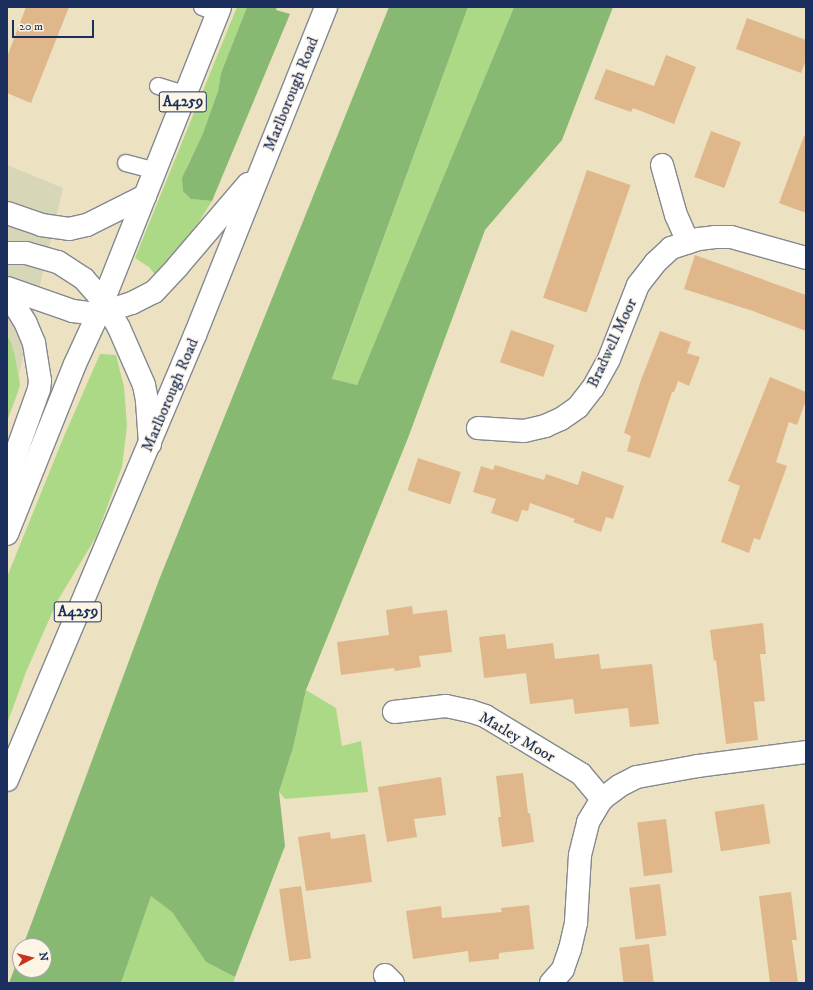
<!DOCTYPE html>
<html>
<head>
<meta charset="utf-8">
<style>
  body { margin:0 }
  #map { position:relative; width:813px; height:990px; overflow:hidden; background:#ece2c1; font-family:"IM FELL DW Pica",serif }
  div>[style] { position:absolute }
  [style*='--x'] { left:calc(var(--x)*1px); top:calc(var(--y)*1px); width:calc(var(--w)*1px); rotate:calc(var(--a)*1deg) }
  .built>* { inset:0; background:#d7d6b7 }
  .green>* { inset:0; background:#abd986 }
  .forest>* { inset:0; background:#88b973 }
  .building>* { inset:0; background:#dfb78b; transform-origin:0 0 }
  .roads { filter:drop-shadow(1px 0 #848890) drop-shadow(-1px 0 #848890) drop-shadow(0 1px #848890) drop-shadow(0 -1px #848890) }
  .service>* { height:16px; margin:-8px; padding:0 8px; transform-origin:8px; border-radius:8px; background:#fff }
  .minor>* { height:22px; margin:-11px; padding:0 11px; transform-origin:11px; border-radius:11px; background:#fff }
  .primary>* { height:22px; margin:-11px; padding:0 11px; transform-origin:11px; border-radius:11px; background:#fff }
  span { translate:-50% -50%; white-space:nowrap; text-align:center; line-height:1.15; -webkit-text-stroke:3px #fcf5e5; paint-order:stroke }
  .shield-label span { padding:1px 3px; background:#fcf5e5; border:1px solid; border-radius:3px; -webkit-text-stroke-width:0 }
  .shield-label { font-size:15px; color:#1b2f5e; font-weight:700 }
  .street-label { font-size:16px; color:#1b2f5e }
  .frame { position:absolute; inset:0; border:8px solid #1b2f5e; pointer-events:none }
  .north { position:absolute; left:12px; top:938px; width:40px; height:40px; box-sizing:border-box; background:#fcf5e5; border:1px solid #a2a6af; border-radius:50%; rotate:83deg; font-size:11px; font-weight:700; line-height:16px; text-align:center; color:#1b2f5e }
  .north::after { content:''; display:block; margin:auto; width:14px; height:18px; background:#c8321e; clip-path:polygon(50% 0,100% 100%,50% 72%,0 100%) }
  .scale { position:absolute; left:12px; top:20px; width:82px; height:18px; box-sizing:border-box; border:2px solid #1b2f5e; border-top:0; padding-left:5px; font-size:12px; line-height:14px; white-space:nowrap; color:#1b2f5e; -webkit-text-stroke:3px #fcf5e5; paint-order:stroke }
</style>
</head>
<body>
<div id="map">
  <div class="built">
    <div style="clip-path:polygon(7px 165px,63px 188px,19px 374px,20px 385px,17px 396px,7px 421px)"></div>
  </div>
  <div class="green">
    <div style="clip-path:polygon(237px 7px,247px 7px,221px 73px,218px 91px,203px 133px,186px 169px,191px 199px,212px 201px,190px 236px,156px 276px,149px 267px,135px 258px)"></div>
    <div style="clip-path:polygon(468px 7px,514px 7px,357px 385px,332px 380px)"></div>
    <div style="clip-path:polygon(7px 336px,11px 342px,15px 357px,20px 385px,7px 421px)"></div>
    <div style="clip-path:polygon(100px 354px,116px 355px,124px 387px,127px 426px,122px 467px,96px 537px,58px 600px,44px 631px,26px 672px,7px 724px,7px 577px,62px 441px)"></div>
    <div style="clip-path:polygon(306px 690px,336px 708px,342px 746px,361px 741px,368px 792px,285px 799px,279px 792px,293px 748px)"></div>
    <div style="clip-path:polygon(151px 895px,172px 912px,206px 962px,235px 977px,233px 983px,121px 983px)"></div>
  </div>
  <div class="forest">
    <div style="clip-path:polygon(247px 7px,277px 7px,276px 10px,290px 14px,212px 201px,191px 199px,183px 191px,182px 178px,203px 133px,218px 91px,221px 73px)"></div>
    <div style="clip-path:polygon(389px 7px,468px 7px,332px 379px,357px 385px,514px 7px,613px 7px,562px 140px,485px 230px,408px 438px,306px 690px,293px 748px,279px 792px,285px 846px,235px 977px,206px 962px,172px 912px,151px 896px,121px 983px,9px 983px,20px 954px,20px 970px,44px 970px,44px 946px,23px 946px,159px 580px)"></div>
  </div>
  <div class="building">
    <div style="clip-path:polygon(26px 7px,69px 7px,31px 103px,7px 93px,7px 57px)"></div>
    <div style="clip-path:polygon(747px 18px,806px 40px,806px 60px,801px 73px,736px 49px)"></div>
    <div style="clip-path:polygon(666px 55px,696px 67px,674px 124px,633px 108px,631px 112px,594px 99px,606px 69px,654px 86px)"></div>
    <div style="left:711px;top:131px;width:32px;height:49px;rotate:20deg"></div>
    <div style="clip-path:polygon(804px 136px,806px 137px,806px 213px,779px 203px)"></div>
    <div style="left:587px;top:170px;width:46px;height:135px;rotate:19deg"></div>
    <div style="clip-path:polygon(695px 255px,806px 295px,806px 331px,753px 311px,684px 289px)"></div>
    <div style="left:511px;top:330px;width:46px;height:34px;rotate:19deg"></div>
    <div style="clip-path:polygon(660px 331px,691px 342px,687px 353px,700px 357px,689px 386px,678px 381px,674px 392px,672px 392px,650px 458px,627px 451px,631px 436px,624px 433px,641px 380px)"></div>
    <div style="clip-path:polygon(770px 377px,806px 392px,806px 400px,797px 425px,789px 422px,776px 462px,787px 466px,760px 540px,754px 538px,749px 553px,721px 542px,740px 486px,728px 481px)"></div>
    <div style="left:418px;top:458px;width:45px;height:34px;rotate:18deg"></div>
    <div style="clip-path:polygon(495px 465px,544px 480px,546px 474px,578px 485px,582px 471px,624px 486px,613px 519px,606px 517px,601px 532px,573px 522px,575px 519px,530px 503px,528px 511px,522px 510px,518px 522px,491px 513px,496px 499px,473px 492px,481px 466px,493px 470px)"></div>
    <div style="clip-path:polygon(412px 606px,413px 614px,447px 610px,452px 652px,419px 656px,421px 667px,395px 671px,394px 668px,341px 675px,337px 642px,389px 635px,386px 610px)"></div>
    <div style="clip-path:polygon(763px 623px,766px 654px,760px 654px,765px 701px,754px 702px,758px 740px,726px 744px,716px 660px,714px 661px,710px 630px)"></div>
    <div style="clip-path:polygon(505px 634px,507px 649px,553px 643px,555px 659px,599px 654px,601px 669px,652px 664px,659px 724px,630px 727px,628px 708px,575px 714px,573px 699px,530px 704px,526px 673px,484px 678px,479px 637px)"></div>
    <div style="clip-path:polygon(523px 773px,528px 813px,530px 813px,534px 842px,502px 847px,498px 817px,501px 817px,496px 776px)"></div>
    <div style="clip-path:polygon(441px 777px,446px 815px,414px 819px,417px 837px,387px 842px,378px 787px)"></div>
    <div style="left:764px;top:804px;width:40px;height:50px;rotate:81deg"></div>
    <div style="left:666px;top:819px;width:54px;height:29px;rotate:83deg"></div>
    <div style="clip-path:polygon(330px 832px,331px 839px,365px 834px,372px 882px,306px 891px,298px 837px)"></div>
    <div style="left:660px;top:884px;width:52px;height:31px;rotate:83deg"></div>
    <div style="left:301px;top:886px;width:73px;height:22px;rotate:82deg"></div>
    <div style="clip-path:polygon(791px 892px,797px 940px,792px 940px,798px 983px,770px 983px,759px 896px)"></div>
    <div style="clip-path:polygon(529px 905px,534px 949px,499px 953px,499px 959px,469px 962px,468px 951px,413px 959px,406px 911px,441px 906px,442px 918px,502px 912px,501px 908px)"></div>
    <div style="left:649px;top:944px;width:39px;height:30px;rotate:83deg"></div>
  </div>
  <div class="roads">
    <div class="service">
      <div style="--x:202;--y:7;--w:17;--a:21"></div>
      <div style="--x:158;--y:86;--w:28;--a:17"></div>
      <div style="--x:126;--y:163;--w:30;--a:15"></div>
    </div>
    <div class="minor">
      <div style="--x:662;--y:165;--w:52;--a:74.4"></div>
      <div style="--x:676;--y:215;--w:30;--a:66"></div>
      <div style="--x:7;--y:213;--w:36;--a:19"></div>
      <div style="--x:41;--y:225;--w:28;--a:8"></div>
      <div style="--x:69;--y:229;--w:18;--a:-13"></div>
      <div style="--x:87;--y:225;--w:65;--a:-26.6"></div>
      <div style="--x:7;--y:253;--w:19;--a:0"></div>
      <div style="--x:26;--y:253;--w:33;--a:16"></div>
      <div style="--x:58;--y:262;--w:31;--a:33"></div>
      <div style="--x:84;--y:279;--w:29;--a:49"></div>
      <div style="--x:103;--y:301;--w:31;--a:59"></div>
      <div style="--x:119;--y:328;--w:62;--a:66.3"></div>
      <div style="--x:144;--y:385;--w:16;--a:79"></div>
      <div style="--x:147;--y:401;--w:43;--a:86"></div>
      <div style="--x:7;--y:288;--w:70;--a:19.2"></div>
      <div style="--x:73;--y:311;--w:25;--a:7"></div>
      <div style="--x:7;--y:293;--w:36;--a:58"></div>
      <div style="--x:26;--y:324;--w:21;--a:67"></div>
      <div style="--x:34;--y:343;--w:38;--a:81"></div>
      <div style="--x:40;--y:381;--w:8;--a:97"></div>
      <div style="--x:39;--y:389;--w:89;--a:109.7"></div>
      <div style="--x:9;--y:473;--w:58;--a:91"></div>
      <div style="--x:478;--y:428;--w:46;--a:3.7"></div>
      <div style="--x:524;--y:431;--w:22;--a:-13"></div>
      <div style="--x:545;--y:426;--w:17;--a:-24"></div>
      <div style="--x:561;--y:419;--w:21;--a:-35"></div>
      <div style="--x:578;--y:407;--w:24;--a:-52"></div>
      <div style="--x:593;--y:388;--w:33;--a:-61"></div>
      <div style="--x:609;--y:359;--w:79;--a:-68.6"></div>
      <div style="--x:638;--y:285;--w:28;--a:-52"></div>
      <div style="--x:655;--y:263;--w:22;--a:-43"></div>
      <div style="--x:671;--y:248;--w:29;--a:-18"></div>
      <div style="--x:699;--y:239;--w:16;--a:-7"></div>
      <div style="--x:715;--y:237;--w:16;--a:0"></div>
      <div style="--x:731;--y:237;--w:78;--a:15.6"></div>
      <div style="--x:394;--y:712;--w:52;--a:-6.6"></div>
      <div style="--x:446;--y:706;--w:25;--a:12"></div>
      <div style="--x:470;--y:711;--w:16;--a:18"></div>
      <div style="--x:485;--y:716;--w:112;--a:31.1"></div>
      <div style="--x:581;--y:774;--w:33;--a:50"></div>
      <div style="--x:385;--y:975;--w:11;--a:45"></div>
      <div style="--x:551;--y:983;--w:18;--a:-49"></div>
      <div style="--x:563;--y:969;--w:21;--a:-71"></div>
      <div style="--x:570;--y:949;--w:28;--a:-77"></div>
      <div style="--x:576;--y:922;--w:67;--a:-86.6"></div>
      <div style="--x:580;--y:855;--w:34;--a:-76"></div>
      <div style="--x:588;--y:822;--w:27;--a:-59"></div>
      <div style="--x:602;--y:799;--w:21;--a:-37"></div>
      <div style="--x:619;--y:786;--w:20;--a:-27"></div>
      <div style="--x:637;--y:777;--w:62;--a:-10.2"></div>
      <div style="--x:698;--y:766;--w:109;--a:-7.4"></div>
    </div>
    <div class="primary">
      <div style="--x:98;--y:314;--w:36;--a:-18"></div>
      <div style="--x:132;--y:303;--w:25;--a:-27"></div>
      <div style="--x:154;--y:292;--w:35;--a:-47"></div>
      <div style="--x:178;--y:266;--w:108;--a:-49.5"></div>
      <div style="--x:7;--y:534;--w:183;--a:-68.2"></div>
      <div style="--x:75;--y:364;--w:55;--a:-65.3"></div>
      <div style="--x:98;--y:314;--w:330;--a:-68.3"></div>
      <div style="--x:7;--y:780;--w:483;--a:-67.1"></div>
      <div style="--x:195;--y:335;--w:353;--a:-68.2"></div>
    </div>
  </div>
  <div class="shield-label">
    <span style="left:183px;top:102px">A4259</span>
    <span style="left:78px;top:612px">A4259</span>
  </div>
  <div class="street-label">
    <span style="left:291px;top:94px;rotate:-68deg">Marlborough Road</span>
    <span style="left:612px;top:343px;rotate:-65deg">Bradwell Moor</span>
    <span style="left:170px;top:395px;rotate:-67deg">Marlborough Road</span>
    <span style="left:517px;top:737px;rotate:30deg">Matley Moor</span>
  </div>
  <div class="frame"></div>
  <div class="north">N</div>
  <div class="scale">20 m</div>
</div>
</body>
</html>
